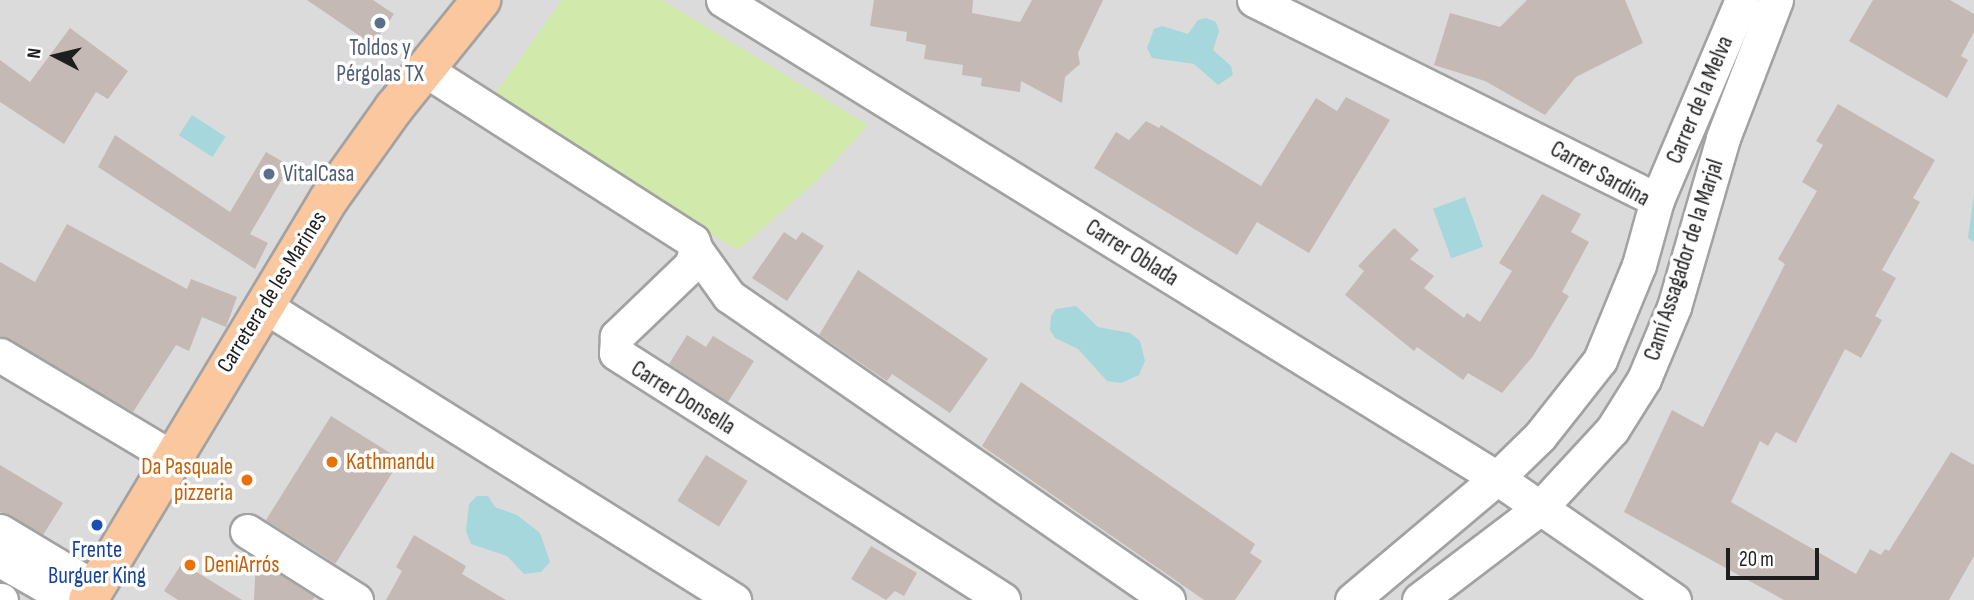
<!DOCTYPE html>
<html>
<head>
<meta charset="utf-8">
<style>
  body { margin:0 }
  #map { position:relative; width:1974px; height:600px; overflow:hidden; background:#efeae4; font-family:"Sofia Sans Condensed",sans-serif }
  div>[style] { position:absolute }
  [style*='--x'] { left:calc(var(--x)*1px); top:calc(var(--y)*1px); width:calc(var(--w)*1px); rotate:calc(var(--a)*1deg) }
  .residential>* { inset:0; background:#dcdbdb; transform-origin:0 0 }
  .grass>* { inset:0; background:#d1e9ab }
  .water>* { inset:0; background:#a5d7dc; transform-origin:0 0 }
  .building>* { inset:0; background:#c4b9b4; transform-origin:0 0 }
  .roads { filter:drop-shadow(2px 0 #a2a2a2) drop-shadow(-2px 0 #a2a2a2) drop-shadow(0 2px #a2a2a2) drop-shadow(0 -2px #a2a2a2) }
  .minor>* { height:33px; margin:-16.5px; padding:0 16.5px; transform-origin:16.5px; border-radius:16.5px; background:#fff }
  .major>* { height:38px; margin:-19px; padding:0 19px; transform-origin:19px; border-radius:19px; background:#fbc79e }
  .dots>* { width:19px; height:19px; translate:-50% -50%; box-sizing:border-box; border:4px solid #fff; border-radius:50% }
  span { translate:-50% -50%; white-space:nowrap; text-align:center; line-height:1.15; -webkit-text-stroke:7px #fff; paint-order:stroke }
  .service-label { font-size:23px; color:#4e5e75 }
  .left { translate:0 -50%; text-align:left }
  .street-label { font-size:23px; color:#1e1e1e }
  .food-label { font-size:23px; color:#c56008 }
  .right { translate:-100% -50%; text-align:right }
  .transit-label { font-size:23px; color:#164399 }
  .north { position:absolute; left:21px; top:21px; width:70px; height:70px; -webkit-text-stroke:5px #fff; paint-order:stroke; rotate:277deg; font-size:19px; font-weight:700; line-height:28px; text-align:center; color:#1e1e1e }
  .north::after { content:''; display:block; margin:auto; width:24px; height:32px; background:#1e1e1e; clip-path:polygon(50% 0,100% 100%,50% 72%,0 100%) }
  .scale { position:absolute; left:1726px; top:548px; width:93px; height:32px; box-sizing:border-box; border:4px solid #1e1e1e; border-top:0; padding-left:9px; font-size:21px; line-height:24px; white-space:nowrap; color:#1e1e1e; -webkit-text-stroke:5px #fff; paint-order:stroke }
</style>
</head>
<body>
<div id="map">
  <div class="residential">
    <div style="left:0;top:0;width:1974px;height:600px"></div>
  </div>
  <div class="grass">
    <div style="clip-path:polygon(562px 0,662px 0,868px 125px,818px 180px,738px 250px,490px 101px)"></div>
  </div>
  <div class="water">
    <div style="clip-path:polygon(1206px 18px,1216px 22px,1219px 31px,1213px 50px,1231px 66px,1233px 75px,1218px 85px,1194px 64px,1152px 58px,1147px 48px,1154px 29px,1162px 26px,1188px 34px,1198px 20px)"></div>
    <div style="left:192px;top:115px;width:40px;height:24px;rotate:33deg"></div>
    <div style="clip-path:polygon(1974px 194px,1974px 242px,1968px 238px)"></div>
    <div style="left:1465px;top:197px;width:53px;height:34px;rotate:70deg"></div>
    <div style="clip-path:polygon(1076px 306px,1098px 327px,1130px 333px,1140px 341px,1145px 361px,1139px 375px,1121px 383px,1107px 381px,1078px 349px,1055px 338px,1050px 330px,1051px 316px,1056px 309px)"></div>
    <div style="clip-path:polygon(477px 496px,488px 496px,495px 507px,517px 515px,540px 533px,550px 562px,541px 572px,524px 574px,507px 556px,471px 544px,466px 531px,469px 504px)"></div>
  </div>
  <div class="building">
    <div style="clip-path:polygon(307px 0,373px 0,394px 14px,373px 45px)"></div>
    <div style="clip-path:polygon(874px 0,973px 0,972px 13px,1020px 22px,1032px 0,1103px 0,1078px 53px,1080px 64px,1065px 77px,1062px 103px,1021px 81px,1020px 92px,981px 86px,982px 78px,962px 75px,963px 65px,924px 59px,926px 45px,906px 41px,907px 32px,870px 26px)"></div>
    <div style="clip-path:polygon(1527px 0,1625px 0,1643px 43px,1576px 77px,1545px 115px,1485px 81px,1434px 65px,1450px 13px,1500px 27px)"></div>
    <div style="clip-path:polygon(1873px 0,1950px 0,1974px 14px,1974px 32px,1961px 56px,1968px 60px,1947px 98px,1849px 41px)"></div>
    <div style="clip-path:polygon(70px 28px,128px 71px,108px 99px,96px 92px,64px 144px,0 102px,0 60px,30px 82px)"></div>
    <div style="clip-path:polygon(1346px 97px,1390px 120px,1309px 253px,1257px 222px,1237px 255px,1094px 168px,1116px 132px,1129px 140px,1146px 121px,1159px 128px,1161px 125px,1261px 186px,1316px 98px,1337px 111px)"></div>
    <div style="clip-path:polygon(1838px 104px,1935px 160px,1913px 198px,1920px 202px,1882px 270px,1896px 278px,1875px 316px,1882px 320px,1861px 358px,1845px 349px,1796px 443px,1776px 432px,1768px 446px,1760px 441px,1731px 502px,1856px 574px,1870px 549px,1881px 555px,1885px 549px,1889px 551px,1951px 452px,1974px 465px,1974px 556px,1949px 600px,1784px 600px,1624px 512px,1672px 410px,1703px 427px,1785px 264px,1778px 259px,1817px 191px,1802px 182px,1823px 145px,1816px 141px)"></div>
    <div style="clip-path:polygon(115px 135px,230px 212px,266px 152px,290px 166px,250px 234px,268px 243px,255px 269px,98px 167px)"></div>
    <div style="clip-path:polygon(1542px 194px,1581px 214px,1571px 232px,1589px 242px,1562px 292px,1569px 296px,1533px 356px,1502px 393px,1468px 373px,1463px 380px,1417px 347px,1414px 351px,1345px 295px,1364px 271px,1358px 266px,1394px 228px,1419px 250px,1410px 259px,1434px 276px,1424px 288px,1464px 318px,1467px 313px,1480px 322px,1512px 271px,1499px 263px)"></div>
    <div style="clip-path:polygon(67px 224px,187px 289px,191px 279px,237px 297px,226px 327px,202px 317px,189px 351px,176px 345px,133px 412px,0 336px,0 262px,35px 282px)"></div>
    <div style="clip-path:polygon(784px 232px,796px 240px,802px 232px,824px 246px,787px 301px,752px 278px)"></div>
    <div style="clip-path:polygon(858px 270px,988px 359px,950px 413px,892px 374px,887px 381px,819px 335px)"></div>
    <div style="clip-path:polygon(687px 335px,706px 347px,713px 336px,754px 361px,728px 402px,669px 364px)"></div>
    <div style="clip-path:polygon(1021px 382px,1255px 544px,1250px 553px,1262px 561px,1235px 600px,1204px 600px,982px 446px)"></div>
    <div style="left:331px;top:416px;width:82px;height:123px;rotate:32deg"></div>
    <div style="left:706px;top:455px;width:49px;height:54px;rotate:32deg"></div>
    <div style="clip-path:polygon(0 465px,63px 503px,43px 535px,0 512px)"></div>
    <div style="clip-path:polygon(414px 535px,466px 566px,462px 574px,506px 600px,386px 600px,402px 571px,396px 567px)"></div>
    <div style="clip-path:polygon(871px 546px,917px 573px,904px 596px,895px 591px,886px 600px,851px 579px)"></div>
    <div style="clip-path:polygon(256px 559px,315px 597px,312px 600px,254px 600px)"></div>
    <div style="clip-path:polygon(182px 563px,242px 600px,178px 600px,164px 591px)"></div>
  </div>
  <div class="roads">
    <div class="minor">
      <div style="--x:723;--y:0;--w:910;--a:31.7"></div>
      <div style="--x:1497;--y:478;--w:215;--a:34.6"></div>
      <div style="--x:1254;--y:0;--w:450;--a:26.4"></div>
      <div style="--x:424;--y:69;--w:319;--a:32.6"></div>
      <div style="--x:693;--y:241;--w:9;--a:72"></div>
      <div style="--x:696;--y:250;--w:16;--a:108"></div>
      <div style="--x:691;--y:265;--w:103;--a:136.2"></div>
      <div style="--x:617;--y:336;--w:17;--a:93"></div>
      <div style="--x:616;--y:353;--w:459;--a:32.5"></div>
      <div style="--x:696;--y:250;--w:57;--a:54.3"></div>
      <div style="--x:729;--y:296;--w:534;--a:34.7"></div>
      <div style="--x:263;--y:305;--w:556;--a:32.06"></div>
      <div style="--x:0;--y:355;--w:199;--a:30.8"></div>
      <div style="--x:0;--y:531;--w:111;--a:31"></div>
      <div style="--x:247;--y:531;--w:129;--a:32.3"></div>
      <div style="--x:0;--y:560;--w:81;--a:29.7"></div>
      <div style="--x:0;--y:600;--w:1;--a:0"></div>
      <div style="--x:1352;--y:600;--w:189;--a:-40.1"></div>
      <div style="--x:1497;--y:478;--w:60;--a:-44.3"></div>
      <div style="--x:1540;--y:436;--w:97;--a:-51.7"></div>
      <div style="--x:1600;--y:360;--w:103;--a:-67.7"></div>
      <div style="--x:1639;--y:265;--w:67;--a:-74.5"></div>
      <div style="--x:1657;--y:200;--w:217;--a:-67"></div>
      <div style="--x:1419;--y:600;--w:151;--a:-37.2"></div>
      <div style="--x:1539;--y:509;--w:108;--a:-47.3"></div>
      <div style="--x:1612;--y:430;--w:60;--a:-57.9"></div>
      <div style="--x:1644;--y:379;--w:78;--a:-67.4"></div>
      <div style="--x:1674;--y:307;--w:176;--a:-73.8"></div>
      <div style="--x:1723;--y:138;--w:148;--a:-69"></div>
    </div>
    <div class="major">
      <div style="--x:88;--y:600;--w:468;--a:-59"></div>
      <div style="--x:329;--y:199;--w:112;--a:-54.5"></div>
      <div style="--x:394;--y:108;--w:139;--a:-51.1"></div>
    </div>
  </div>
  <div class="dots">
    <div style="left:380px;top:23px;background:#5c6f8a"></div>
    <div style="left:269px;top:174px;background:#5c6f8a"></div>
    <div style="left:332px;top:462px;background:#e8710a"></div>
    <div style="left:247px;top:480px;background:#e8710a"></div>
    <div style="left:97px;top:525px;background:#1a4fb4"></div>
    <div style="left:190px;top:565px;background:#e8710a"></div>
  </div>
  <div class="service-label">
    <span style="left:380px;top:61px">Toldos y<br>Pérgolas TX</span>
    <span class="left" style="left:283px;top:174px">VitalCasa</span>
  </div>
  <div class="street-label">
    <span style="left:1700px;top:100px;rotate:-67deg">Carrer de la Melva</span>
    <span style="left:1600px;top:174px;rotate:29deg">Carrer Sardina</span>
    <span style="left:1132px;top:253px;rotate:32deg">Carrer Oblada</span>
    <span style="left:1684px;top:260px;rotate:-72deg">Camí Assagador de la Marjal</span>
    <span style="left:272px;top:292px;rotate:-58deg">Carretera de les Marines</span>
    <span style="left:683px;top:398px;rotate:32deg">Carrer Donsella</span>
  </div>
  <div class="food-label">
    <span class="left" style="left:346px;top:462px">Kathmandu</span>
    <span class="right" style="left:233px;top:480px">Da Pasquale<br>pizzeria</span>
    <span class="left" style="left:204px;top:565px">DeniArrós</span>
  </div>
  <div class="transit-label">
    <span style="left:97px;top:563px">Frente<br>Burguer King</span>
  </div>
  <div class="north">N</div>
  <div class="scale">20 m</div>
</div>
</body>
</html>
